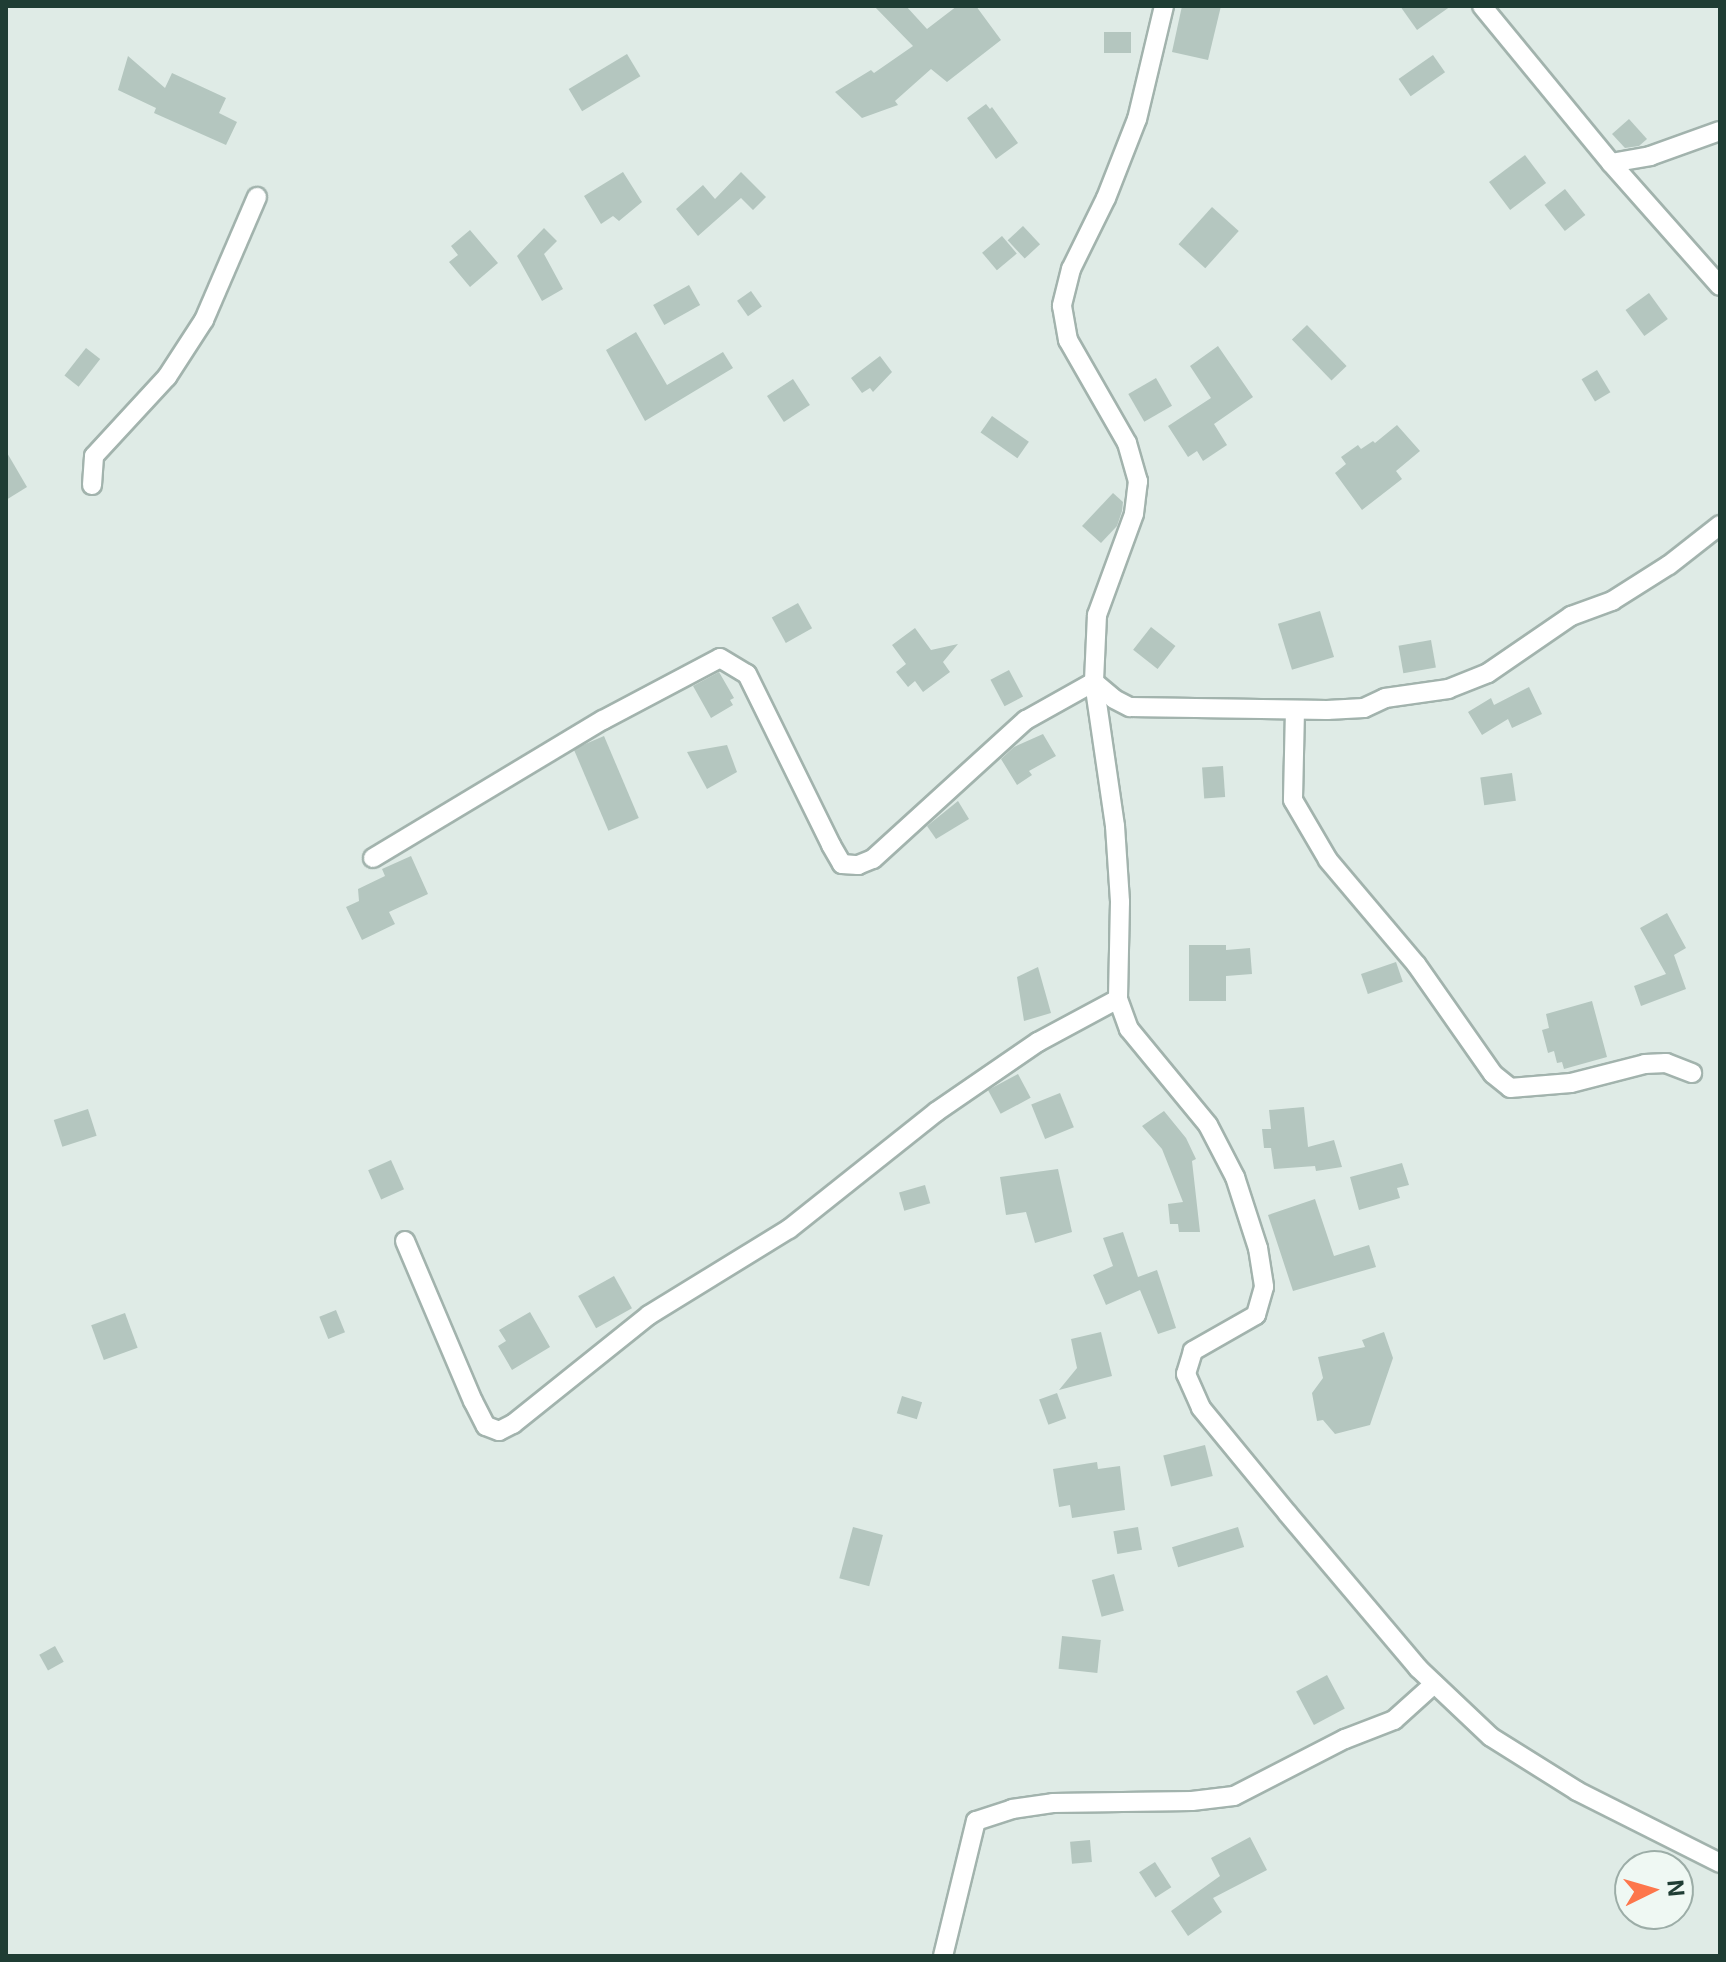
<!DOCTYPE html>
<html>
<head>
<meta charset="utf-8">
<style>
  body { margin:0 }
  #map { position:relative; width:1726px; height:1962px; overflow:hidden; background:#dfebe6; font-family:Inter,sans-serif }
  div>[style] { position:absolute }
  [style*='--x'] { left:calc(var(--x)*1px); top:calc(var(--y)*1px); width:calc(var(--w)*1px); rotate:calc(var(--a)*1deg) }
  .building>* { inset:0; background:#b4c6bf; transform-origin:0 0 }
  .roads { filter:drop-shadow(2px 0 #a2b3ad) drop-shadow(-2px 0 #a2b3ad) drop-shadow(0 2px #a2b3ad) drop-shadow(0 -2px #a2b3ad) }
  .minor>* { height:18px; margin:-9px; padding:0 9px; transform-origin:9px; border-radius:9px; background:#fff }
  span { translate:-50% -50%; white-space:nowrap; text-align:center; line-height:1.15; -webkit-text-stroke:6px #eff8f3; paint-order:stroke }
  .frame { position:absolute; inset:0; border:8px solid #1f3d34; pointer-events:none }
  .north { position:absolute; left:1614px; top:1850px; width:80px; height:80px; box-sizing:border-box; background:#eff8f3; border:2px solid #9cada7; border-radius:50%; rotate:85deg; font-size:22px; font-weight:700; line-height:32px; text-align:center; color:#1f3d34 }
  .north::after { content:''; display:block; margin:auto; width:28px; height:36px; background:#fd764b; clip-path:polygon(50% 0,100% 100%,50% 72%,0 100%) }
</style>
</head>
<body>
<div id="map">
  <div class="building">
    <div style="clip-path:polygon(874px 6px,906px 6px,927px 29px,957px 6px,976px 6px,1001px 40px,947px 82px,931px 69px,895px 101px,898px 105px,862px 118px,835px 92px,871px 70px,874px 73px,913px 46px)"></div>
    <div style="clip-path:polygon(1182px 6px,1221px 6px,1208px 60px,1172px 52px)"></div>
    <div style="clip-path:polygon(1400px 6px,1451px 6px,1417px 30px)"></div>
    <div style="left:1104px;top:32px;width:27px;height:21px"></div>
    <div style="left:627px;top:54px;width:26px;height:68px;rotate:59deg"></div>
    <div style="left:1433px;top:55px;width:21px;height:42px;rotate:55deg"></div>
    <div style="clip-path:polygon(128px 56px,165px 88px,172px 73px,226px 98px,219px 113px,237px 122px,226px 145px,154px 113px,156px 108px,118px 90px)"></div>
    <div style="clip-path:polygon(986px 104px,990px 109px,992px 107px,1018px 143px,996px 159px,967px 118px)"></div>
    <div style="clip-path:polygon(1629px 119px,1647px 139px,1639px 146px,1625px 148px,1612px 134px)"></div>
    <div style="left:1525px;top:155px;width:35px;height:45px;rotate:53deg"></div>
    <div style="clip-path:polygon(623px 172px,642px 202px,619px 221px,613px 216px,601px 224px,584px 196px)"></div>
    <div style="clip-path:polygon(741px 172px,766px 197px,753px 210px,741px 198px,698px 236px,676px 209px,703px 185px,715px 199px)"></div>
    <div style="left:1565px;top:189px;width:33px;height:26px;rotate:52deg"></div>
    <div style="left:1212px;top:207px;width:36px;height:50px;rotate:42deg"></div>
    <div style="left:1023px;top:226px;width:25px;height:21px;rotate:47deg"></div>
    <div style="clip-path:polygon(544px 228px,557px 241px,544px 254px,563px 289px,542px 301px,517px 256px)"></div>
    <div style="clip-path:polygon(470px 230px,498px 263px,470px 287px,449px 262px,458px 255px,451px 246px)"></div>
    <div style="left:1002px;top:236px;width:23px;height:26px;rotate:50deg"></div>
    <div style="left:689px;top:285px;width:23px;height:41px;rotate:61deg"></div>
    <div style="left:751px;top:291px;width:19px;height:17px;rotate:55deg"></div>
    <div style="left:1649px;top:293px;width:32px;height:29px;rotate:54deg"></div>
    <div style="left:1307px;top:325px;width:57px;height:21px;rotate:46deg"></div>
    <div style="clip-path:polygon(636px 332px,667px 385px,723px 352px,733px 368px,645px 421px,606px 350px)"></div>
    <div style="clip-path:polygon(1218px 346px,1253px 397px,1214px 424px,1227px 445px,1203px 461px,1197px 451px,1188px 457px,1168px 426px,1211px 398px,1190px 366px)"></div>
    <div style="left:86px;top:348px;width:18px;height:35px;rotate:38deg"></div>
    <div style="clip-path:polygon(880px 356px,892px 372px,873px 392px,870px 388px,862px 393px,851px 378px)"></div>
    <div style="left:1597px;top:370px;width:26px;height:18px;rotate:59deg"></div>
    <div style="left:1156px;top:378px;width:32px;height:32px;rotate:60deg"></div>
    <div style="left:793px;top:379px;width:31px;height:31px;rotate:57deg"></div>
    <div style="left:992px;top:416px;width:45px;height:20px;rotate:35deg"></div>
    <div style="clip-path:polygon(1397px 425px,1420px 451px,1396px 471px,1402px 479px,1362px 510px,1335px 473px,1346px 464px,1341px 457px,1358px 445px,1361px 449px,1373px 441px,1375px 443px)"></div>
    <div style="clip-path:polygon(6px 451px,27px 487px,6px 500px)"></div>
    <div style="clip-path:polygon(1113px 493px,1123px 502px,1122px 511px,1117px 526px,1101px 543px,1082px 526px)"></div>
    <div style="left:798px;top:603px;width:29px;height:30px;rotate:61deg"></div>
    <div style="left:1320px;top:611px;width:48px;height:44px;rotate:73deg"></div>
    <div style="left:1151px;top:627px;width:31px;height:29px;rotate:38deg"></div>
    <div style="clip-path:polygon(915px 628px,931px 650px,958px 644px,943px 662px,950px 672px,923px 692px,915px 681px,908px 687px,896px 672px,906px 664px,892px 645px)"></div>
    <div style="left:1431px;top:640px;width:28px;height:33px;rotate:80deg"></div>
    <div style="left:1009px;top:670px;width:30px;height:21px;rotate:62deg"></div>
    <div style="clip-path:polygon(719px 672px,734px 698px,730px 700px,733px 705px,711px 718px,693px 686px)"></div>
    <div style="clip-path:polygon(1529px 687px,1542px 714px,1512px 728px,1508px 719px,1482px 735px,1468px 712px,1491px 698px,1494px 705px)"></div>
    <div style="clip-path:polygon(1043px 734px,1056px 756px,1029px 771px,1032px 775px,1017px 785px,1001px 759px,1014px 747px)"></div>
    <div style="left:604px;top:736px;width:89px;height:33px;rotate:67deg"></div>
    <div style="clip-path:polygon(727px 745px,737px 772px,707px 789px,687px 752px)"></div>
    <div style="left:1223px;top:766px;width:31px;height:21px;rotate:86deg"></div>
    <div style="left:1512px;top:773px;width:28px;height:32px;rotate:82deg"></div>
    <div style="clip-path:polygon(958px 801px,969px 819px,936px 839px,927px 826px)"></div>
    <div style="clip-path:polygon(411px 856px,428px 894px,389px 912px,395px 924px,362px 940px,346px 907px,359px 901px,358px 889px,385px 876px,382px 869px)"></div>
    <div style="clip-path:polygon(1667px 913px,1686px 948px,1674px 955px,1686px 989px,1641px 1006px,1634px 986px,1666px 974px,1640px 928px)"></div>
    <div style="clip-path:polygon(1189px 945px,1226px 945px,1226px 950px,1250px 948px,1252px 974px,1226px 976px,1226px 1001px,1189px 1001px)"></div>
    <div style="left:1396px;top:962px;width:21px;height:37px;rotate:71deg"></div>
    <div style="clip-path:polygon(1038px 967px,1051px 1013px,1024px 1021px,1017px 977px)"></div>
    <div style="clip-path:polygon(1592px 1001px,1607px 1057px,1564px 1069px,1562px 1062px,1557px 1063px,1554px 1051px,1548px 1053px,1542px 1030px,1549px 1028px,1546px 1014px)"></div>
    <div style="left:1018px;top:1074px;width:27px;height:34px;rotate:62deg"></div>
    <div style="left:1060px;top:1093px;width:37px;height:31px;rotate:68deg"></div>
    <div style="clip-path:polygon(1304px 1107px,1308px 1147px,1334px 1140px,1342px 1167px,1316px 1171px,1315px 1166px,1274px 1169px,1271px 1148px,1264px 1148px,1262px 1129px,1271px 1129px,1269px 1110px)"></div>
    <div style="left:88px;top:1109px;width:28px;height:36px;rotate:72deg"></div>
    <div style="clip-path:polygon(1164px 1111px,1186px 1138px,1196px 1159px,1192px 1161px,1200px 1232px,1179px 1232px,1178px 1224px,1170px 1224px,1168px 1204px,1183px 1202px,1162px 1149px,1142px 1126px)"></div>
    <div style="left:391px;top:1160px;width:32px;height:25px;rotate:66deg"></div>
    <div style="clip-path:polygon(1402px 1163px,1409px 1185px,1397px 1188px,1400px 1198px,1359px 1210px,1350px 1177px)"></div>
    <div style="clip-path:polygon(1058px 1169px,1072px 1232px,1035px 1243px,1026px 1212px,1006px 1215px,1000px 1177px)"></div>
    <div style="left:925px;top:1185px;width:19px;height:27px;rotate:74deg"></div>
    <div style="clip-path:polygon(1315px 1199px,1334px 1256px,1369px 1245px,1376px 1267px,1293px 1291px,1268px 1215px)"></div>
    <div style="clip-path:polygon(1123px 1232px,1138px 1277px,1157px 1270px,1176px 1328px,1158px 1334px,1140px 1290px,1106px 1305px,1093px 1275px,1113px 1266px,1103px 1238px)"></div>
    <div style="left:614px;top:1276px;width:37px;height:41px;rotate:61deg"></div>
    <div style="left:336px;top:1310px;width:24px;height:18px;rotate:68deg"></div>
    <div style="clip-path:polygon(530px 1312px,550px 1347px,512px 1370px,498px 1346px,506px 1341px,499px 1330px)"></div>
    <div style="left:125px;top:1313px;width:37px;height:36px;rotate:70deg"></div>
    <div style="clip-path:polygon(1101px 1332px,1112px 1376px,1059px 1390px,1077px 1368px,1071px 1339px)"></div>
    <div style="clip-path:polygon(1384px 1332px,1393px 1358px,1370px 1425px,1335px 1434px,1323px 1420px,1317px 1421px,1312px 1393px,1323px 1378px,1318px 1357px,1365px 1347px,1362px 1340px)"></div>
    <div style="left:1057px;top:1393px;width:27px;height:19px;rotate:70deg"></div>
    <div style="left:902px;top:1396px;width:21px;height:18px;rotate:17deg"></div>
    <div style="left:1205px;top:1445px;width:32px;height:43px;rotate:76deg"></div>
    <div style="clip-path:polygon(1097px 1462px,1098px 1469px,1120px 1466px,1125px 1510px,1072px 1518px,1070px 1505px,1059px 1507px,1053px 1469px)"></div>
    <div style="left:853px;top:1527px;width:31px;height:53px;rotate:15deg"></div>
    <div style="left:1138px;top:1527px;width:23px;height:25px;rotate:80deg"></div>
    <div style="left:1238px;top:1527px;width:21px;height:69px;rotate:73deg"></div>
    <div style="left:1114px;top:1574px;width:38px;height:23px;rotate:75deg"></div>
    <div style="left:1062px;top:1636px;width:39px;height:33px;rotate:6deg"></div>
    <div style="left:55px;top:1646px;width:18px;height:18px;rotate:61deg"></div>
    <div style="left:1327px;top:1675px;width:38px;height:35px;rotate:62deg"></div>
    <div style="clip-path:polygon(1250px 1837px,1267px 1870px,1213px 1898px,1222px 1912px,1188px 1936px,1171px 1911px,1220px 1876px,1211px 1858px)"></div>
    <div style="left:1090px;top:1840px;width:22px;height:20px;rotate:85deg"></div>
    <div style="left:1155px;top:1862px;width:30px;height:19px;rotate:57deg"></div>
  </div>
  <div class="roads">
    <div class="minor">
      <div style="--x:1164;--y:6;--w:116;--a:103.4"></div>
      <div style="--x:1137;--y:119;--w:85;--a:111.4"></div>
      <div style="--x:1106;--y:198;--w:79;--a:116.2"></div>
      <div style="--x:1071;--y:269;--w:38;--a:104"></div>
      <div style="--x:1062;--y:306;--w:35;--a:80"></div>
      <div style="--x:1068;--y:340;--w:119;--a:60.2"></div>
      <div style="--x:1127;--y:443;--w:40;--a:74"></div>
      <div style="--x:1138;--y:481;--w:33;--a:97"></div>
      <div style="--x:1134;--y:514;--w:108;--a:110.1"></div>
      <div style="--x:1097;--y:615;--w:67;--a:92.6"></div>
      <div style="--x:1094;--y:682;--w:146;--a:81.7"></div>
      <div style="--x:1115;--y:826;--w:76;--a:86.2"></div>
      <div style="--x:1120;--y:902;--w:97;--a:91.2"></div>
      <div style="--x:1118;--y:999;--w:32;--a:70"></div>
      <div style="--x:1129;--y:1029;--w:124;--a:50.5"></div>
      <div style="--x:1208;--y:1125;--w:59;--a:62.6"></div>
      <div style="--x:1235;--y:1177;--w:75;--a:72.1"></div>
      <div style="--x:1258;--y:1248;--w:39;--a:81"></div>
      <div style="--x:1264;--y:1287;--w:29;--a:106"></div>
      <div style="--x:1256;--y:1315;--w:73;--a:150.3"></div>
      <div style="--x:1193;--y:1351;--w:24;--a:107"></div>
      <div style="--x:1186;--y:1374;--w:37;--a:66"></div>
      <div style="--x:1201;--y:1408;--w:137;--a:50.6"></div>
      <div style="--x:1288;--y:1514;--w:202;--a:49.8"></div>
      <div style="--x:1418;--y:1668;--w:100;--a:43.4"></div>
      <div style="--x:1491;--y:1737;--w:102;--a:32.1"></div>
      <div style="--x:1577;--y:1791;--w:160;--a:26.7"></div>
      <div style="--x:1482;--y:6;--w:203;--a:50.6"></div>
      <div style="--x:1611;--y:163;--w:164;--a:48.5"></div>
      <div style="--x:1611;--y:163;--w:40;--a:-10"></div>
      <div style="--x:1650;--y:156;--w:74;--a:-19.7"></div>
      <div style="--x:92;--y:485;--w:29;--a:-86"></div>
      <div style="--x:94;--y:456;--w:108;--a:-47.3"></div>
      <div style="--x:167;--y:377;--w:68;--a:-57"></div>
      <div style="--x:204;--y:320;--w:134;--a:-66.7"></div>
      <div style="--x:1295;--y:710;--w:90;--a:91.3"></div>
      <div style="--x:1293;--y:800;--w:69;--a:59.7"></div>
      <div style="--x:1328;--y:860;--w:136;--a:49.8"></div>
      <div style="--x:1416;--y:964;--w:134;--a:55"></div>
      <div style="--x:1493;--y:1074;--w:22;--a:39"></div>
      <div style="--x:1510;--y:1088;--w:61;--a:-4.7"></div>
      <div style="--x:1571;--y:1083;--w:76;--a:-14.4"></div>
      <div style="--x:1645;--y:1064;--w:21;--a:-3"></div>
      <div style="--x:1666;--y:1063;--w:28;--a:21"></div>
      <div style="--x:373;--y:858;--w:268;--a:-31"></div>
      <div style="--x:603;--y:720;--w:132;--a:-27.9"></div>
      <div style="--x:720;--y:658;--w:31;--a:31"></div>
      <div style="--x:747;--y:674;--w:191;--a:63.8"></div>
      <div style="--x:831;--y:845;--w:22;--a:60"></div>
      <div style="--x:842;--y:864;--w:16;--a:4"></div>
      <div style="--x:858;--y:865;--w:16;--a:-22"></div>
      <div style="--x:873;--y:859;--w:207;--a:-42.3"></div>
      <div style="--x:1026;--y:720;--w:78;--a:-29.2"></div>
      <div style="--x:1094;--y:682;--w:26;--a:40"></div>
      <div style="--x:1114;--y:699;--w:18;--a:27"></div>
      <div style="--x:1130;--y:707;--w:197;--a:0.9"></div>
      <div style="--x:1327;--y:710;--w:37;--a:-3"></div>
      <div style="--x:1364;--y:708;--w:23;--a:-25"></div>
      <div style="--x:1385;--y:698;--w:64;--a:-8.1"></div>
      <div style="--x:1448;--y:689;--w:43;--a:-21.8"></div>
      <div style="--x:1488;--y:673;--w:101;--a:-34.5"></div>
      <div style="--x:1571;--y:616;--w:44;--a:-20.1"></div>
      <div style="--x:1612;--y:601;--w:67;--a:-32.3"></div>
      <div style="--x:1669;--y:565;--w:65;--a:-38.1"></div>
      <div style="--x:405;--y:1241;--w:174;--a:67"></div>
      <div style="--x:473;--y:1401;--w:28;--a:63"></div>
      <div style="--x:486;--y:1426;--w:14;--a:21"></div>
      <div style="--x:499;--y:1431;--w:16;--a:-27"></div>
      <div style="--x:513;--y:1424;--w:174;--a:-38.7"></div>
      <div style="--x:649;--y:1315;--w:164;--a:-31.6"></div>
      <div style="--x:789;--y:1229;--w:188;--a:-38.5"></div>
      <div style="--x:936;--y:1112;--w:124;--a:-34.5"></div>
      <div style="--x:1038;--y:1042;--w:91;--a:-28.3"></div>
      <div style="--x:943;--y:1956;--w:139;--a:-76.3"></div>
      <div style="--x:976;--y:1821;--w:38;--a:-18"></div>
      <div style="--x:1012;--y:1809;--w:41;--a:-8.3"></div>
      <div style="--x:1053;--y:1803;--w:139;--a:-0.8"></div>
      <div style="--x:1192;--y:1801;--w:42;--a:-6.8"></div>
      <div style="--x:1234;--y:1796;--w:125;--a:-27.2"></div>
      <div style="--x:1345;--y:1739;--w:53;--a:-21.2"></div>
      <div style="--x:1394;--y:1720;--w:54;--a:-42"></div>
    </div>
  </div>
  <div class="frame"></div>
  <div class="north">N</div>
</div>
</body>
</html>
